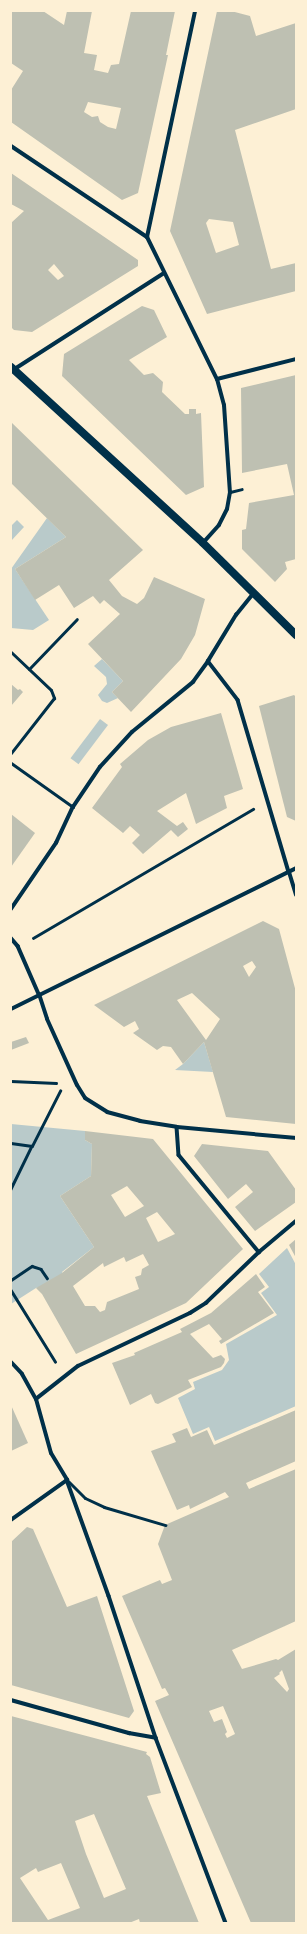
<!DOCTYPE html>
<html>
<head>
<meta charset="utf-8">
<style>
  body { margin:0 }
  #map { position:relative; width:307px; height:1934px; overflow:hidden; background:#fdf0d5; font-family:Quicksand,sans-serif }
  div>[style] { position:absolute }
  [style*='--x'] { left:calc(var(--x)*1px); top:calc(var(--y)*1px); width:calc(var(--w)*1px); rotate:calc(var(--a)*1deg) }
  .green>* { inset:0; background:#b9caca; transform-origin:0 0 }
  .building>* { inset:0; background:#bec0b2 }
  .path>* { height:2.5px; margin:-1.25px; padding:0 1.25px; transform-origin:1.25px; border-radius:1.25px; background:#003049 }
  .service>* { height:3px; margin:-1.5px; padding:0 1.5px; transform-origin:1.5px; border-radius:1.5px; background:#003049 }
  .pedestrian>* { height:3.5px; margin:-1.75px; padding:0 1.75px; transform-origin:1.75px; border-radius:1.75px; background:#003049 }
  .minor>* { height:4px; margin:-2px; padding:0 2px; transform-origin:2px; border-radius:2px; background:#003049 }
  .secondary>* { height:8px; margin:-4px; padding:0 4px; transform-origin:4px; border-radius:4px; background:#003049 }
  span { translate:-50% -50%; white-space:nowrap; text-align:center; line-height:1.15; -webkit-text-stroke:3.5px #fdf0d5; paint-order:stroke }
  .frame { position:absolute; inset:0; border:12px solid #fdf0d5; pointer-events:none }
</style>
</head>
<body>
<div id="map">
  <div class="green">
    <div style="clip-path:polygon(47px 518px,66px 537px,15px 569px,49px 620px,33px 630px,11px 628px,11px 569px)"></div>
    <div style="clip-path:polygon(17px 520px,24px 527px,11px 541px,11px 526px)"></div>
    <div style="clip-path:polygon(102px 659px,123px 681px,112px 692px,118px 698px,107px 703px,102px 701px,98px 695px,107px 684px,106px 677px,94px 666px)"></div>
    <div style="left:100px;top:719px;width:10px;height:49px;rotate:37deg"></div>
    <div style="clip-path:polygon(204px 1042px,213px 1072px,175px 1070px,183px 1064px)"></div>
    <div style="clip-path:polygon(11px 1124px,85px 1131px,85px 1140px,92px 1144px,91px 1176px,60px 1196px,94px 1247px,62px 1272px,66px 1279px,36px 1288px,11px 1304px)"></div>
    <div style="clip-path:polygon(287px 1248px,296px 1265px,296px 1406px,215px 1441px,209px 1427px,193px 1434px,178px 1398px,195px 1389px,193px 1382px,222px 1370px,229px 1360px,226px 1344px,277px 1315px,261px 1293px,269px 1287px,259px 1274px)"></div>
  </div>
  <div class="building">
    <div style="clip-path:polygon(evenodd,11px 11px,43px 11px,64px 25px,67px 11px,92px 11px,84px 53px,97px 55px,94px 70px,108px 73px,111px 65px,119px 64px,131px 11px,175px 11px,166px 55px,168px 55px,138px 193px,122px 200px,11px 122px,11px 90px,23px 71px,11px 63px,11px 11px,88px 102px,121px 108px,116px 129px,108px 127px,100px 122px,98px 116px,92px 117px,84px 112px,88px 102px)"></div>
    <div style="clip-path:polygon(evenodd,217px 11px,231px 11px,250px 16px,256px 36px,296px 23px,296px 109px,235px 130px,271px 269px,296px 263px,296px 291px,207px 314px,170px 231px,217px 11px,209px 219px,233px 222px,239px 245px,216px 253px,206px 223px,209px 219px)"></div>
    <div style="clip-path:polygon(evenodd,11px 173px,138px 260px,138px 266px,32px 332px,14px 330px,11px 327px,11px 223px,24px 211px,11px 204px,11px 173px,54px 264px,64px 276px,58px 280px,48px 270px,54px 264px)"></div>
    <div style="clip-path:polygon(142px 306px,154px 310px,167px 337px,129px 360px,144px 375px,153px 373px,163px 382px,162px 392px,185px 414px,189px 414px,189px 409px,196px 409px,196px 414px,201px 413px,204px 487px,186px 495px,62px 376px,64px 354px)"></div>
    <div style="clip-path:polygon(296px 375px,296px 559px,285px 562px,287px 569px,275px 582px,242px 549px,242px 530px,246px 529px,249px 503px,294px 495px,287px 464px,242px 473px,241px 388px)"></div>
    <div style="clip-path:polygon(11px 422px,143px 550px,109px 580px,122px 596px,137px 604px,144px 598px,154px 577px,205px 599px,195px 635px,181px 659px,131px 712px,112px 692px,123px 681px,88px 644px,120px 614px,104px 600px,100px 604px,93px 596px,74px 608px,59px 585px,35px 600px,15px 569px,66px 537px,11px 483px)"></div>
    <div style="clip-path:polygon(11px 684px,18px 690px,20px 689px,23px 692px,11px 706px)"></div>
    <div style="clip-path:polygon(294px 695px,296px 697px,296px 821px,287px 817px,259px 706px)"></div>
    <div style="clip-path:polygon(221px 713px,243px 789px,224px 796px,227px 808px,196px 824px,186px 793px,157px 811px,177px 826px,183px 822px,188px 829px,178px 837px,171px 830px,143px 854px,132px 843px,140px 835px,130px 826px,123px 833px,92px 808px,122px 767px,120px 764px,148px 740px,171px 727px)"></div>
    <div style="clip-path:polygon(11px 814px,35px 833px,11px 867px)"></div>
    <div style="clip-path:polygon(evenodd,263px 921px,279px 929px,296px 992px,296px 1124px,226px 1117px,204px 1042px,183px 1064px,171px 1047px,163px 1046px,157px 1050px,133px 1033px,139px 1029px,135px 1021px,124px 1027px,94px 1005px,263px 921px,252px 961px,256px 967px,249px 977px,243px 966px,252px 961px,263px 921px,192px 993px,220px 1019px,206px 1040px,177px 1000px,192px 993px)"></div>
    <div style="clip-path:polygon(26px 1037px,29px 1043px,11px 1050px,11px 1042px)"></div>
    <div style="clip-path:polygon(evenodd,85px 1131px,153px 1139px,243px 1249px,186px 1303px,76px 1354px,42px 1294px,36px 1288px,62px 1273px,94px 1247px,60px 1196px,91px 1176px,92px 1144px,85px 1140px,85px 1131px,127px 1186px,144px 1206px,125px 1217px,111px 1195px,127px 1186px,85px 1131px,157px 1212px,175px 1234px,158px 1242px,146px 1218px,157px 1212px,85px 1131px,143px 1254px,149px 1265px,142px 1269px,141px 1275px,135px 1277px,139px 1289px,107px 1302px,105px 1310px,100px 1312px,95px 1306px,85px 1306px,73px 1286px,103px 1263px,104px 1267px,124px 1257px,126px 1262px,143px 1254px)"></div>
    <div style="clip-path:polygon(202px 1144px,268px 1151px,296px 1190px,296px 1202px,255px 1231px,235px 1207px,253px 1192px,246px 1184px,228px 1199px,194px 1156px)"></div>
    <div style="clip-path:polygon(296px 1239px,296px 1258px,289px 1245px)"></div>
    <div style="clip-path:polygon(256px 1274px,265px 1287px,258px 1292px,274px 1313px,221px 1344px,219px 1341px,222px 1339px,209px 1324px,190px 1334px,213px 1358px,221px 1355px,225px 1359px,224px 1363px,221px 1367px,188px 1380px,192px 1387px,158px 1404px,155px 1403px,151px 1394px,130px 1405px,112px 1363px,135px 1355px,134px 1353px,182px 1332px,180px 1329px,211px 1313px)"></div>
    <div style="clip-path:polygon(11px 1405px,28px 1443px,11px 1451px)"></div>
    <div style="clip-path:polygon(evenodd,296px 1410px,296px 1461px,246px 1483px,249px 1489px,296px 1469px,296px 1621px,232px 1650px,242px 1669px,276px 1659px,278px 1660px,296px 1649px,296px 1923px,251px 1923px,155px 1701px,169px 1695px,165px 1688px,162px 1689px,122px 1596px,160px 1580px,162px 1584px,172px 1580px,158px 1544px,165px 1525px,229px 1497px,225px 1492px,190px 1509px,189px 1505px,177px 1510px,151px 1451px,176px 1442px,172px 1434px,187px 1428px,191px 1437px,207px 1430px,214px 1445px,296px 1410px,282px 1670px,289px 1689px,287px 1692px,274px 1678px,280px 1674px,279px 1673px,282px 1670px,296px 1410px,223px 1706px,235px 1734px,227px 1738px,225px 1734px,227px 1732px,222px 1719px,214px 1722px,209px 1711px,223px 1706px)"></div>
    <div style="clip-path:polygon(27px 1527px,33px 1529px,67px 1607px,97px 1596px,134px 1711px,129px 1718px,11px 1685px,11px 1542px)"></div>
    <div style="clip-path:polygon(evenodd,11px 1716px,147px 1752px,146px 1754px,150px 1757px,161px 1793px,147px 1796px,199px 1923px,140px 1923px,139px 1919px,129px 1923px,11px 1923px,11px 1716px,94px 1814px,126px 1889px,104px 1898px,86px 1854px,75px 1821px,94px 1814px,11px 1716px,61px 1863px,80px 1908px,48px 1920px,20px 1878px,36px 1868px,38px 1872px,61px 1863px)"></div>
  </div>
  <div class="path">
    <div style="--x:33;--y:938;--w:255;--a:-30.4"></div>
    <div style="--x:11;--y:1081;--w:45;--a:2.5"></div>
    <div style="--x:11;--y:1143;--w:21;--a:8"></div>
    <div style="--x:32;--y:1146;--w:48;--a:116"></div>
    <div style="--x:32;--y:1146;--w:62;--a:-63"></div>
    <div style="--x:11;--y:1280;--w:25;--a:-34"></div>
    <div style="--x:32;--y:1266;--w:9;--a:18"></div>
    <div style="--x:41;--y:1269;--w:11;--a:56"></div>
    <div style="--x:11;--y:1290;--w:84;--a:58.2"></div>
  </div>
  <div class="service">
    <div style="--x:230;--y:492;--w:12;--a:-14"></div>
    <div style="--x:11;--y:652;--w:55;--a:43.5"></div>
    <div style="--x:51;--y:690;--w:9;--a:69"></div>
    <div style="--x:54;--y:698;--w:70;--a:128"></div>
    <div style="--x:29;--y:669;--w:69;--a:-46.2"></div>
    <div style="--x:11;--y:763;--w:76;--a:35.4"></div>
    <div style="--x:68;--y:1481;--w:24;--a:45"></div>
    <div style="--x:85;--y:1498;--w:21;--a:25"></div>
    <div style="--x:104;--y:1507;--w:64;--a:16.4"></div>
  </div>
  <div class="pedestrian">
    <div style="--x:208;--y:661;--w:49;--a:52.4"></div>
    <div style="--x:238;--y:700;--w:179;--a:73.5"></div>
    <div style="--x:11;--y:909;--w:80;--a:-55.7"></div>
    <div style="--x:56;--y:843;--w:40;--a:-65"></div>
    <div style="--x:73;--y:807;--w:48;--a:-56"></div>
    <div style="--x:100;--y:767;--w:47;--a:-47.6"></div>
    <div style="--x:132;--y:732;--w:79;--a:-39.3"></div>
    <div style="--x:193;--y:682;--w:26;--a:-54"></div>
    <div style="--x:208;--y:661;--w:54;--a:-58.7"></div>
    <div style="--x:236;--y:615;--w:27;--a:-51"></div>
    <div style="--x:11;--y:938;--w:11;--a:49"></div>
    <div style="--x:18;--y:946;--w:52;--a:66.4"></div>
    <div style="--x:177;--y:1127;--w:28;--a:86"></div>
    <div style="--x:179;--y:1155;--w:126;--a:50.5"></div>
    <div style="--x:36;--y:1399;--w:53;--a:-38.2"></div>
    <div style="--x:78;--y:1366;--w:124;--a:-25.3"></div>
    <div style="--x:190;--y:1313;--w:19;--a:-32"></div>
    <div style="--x:206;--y:1303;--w:74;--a:-43.9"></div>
    <div style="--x:259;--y:1252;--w:48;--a:-40"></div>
    <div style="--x:11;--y:1520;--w:69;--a:-35.5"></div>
    <div style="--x:67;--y:1480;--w:123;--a:70.1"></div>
    <div style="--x:109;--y:1596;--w:150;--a:71.7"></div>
    <div style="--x:156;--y:1738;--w:198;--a:69.3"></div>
    <div style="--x:11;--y:1700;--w:123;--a:15.6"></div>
    <div style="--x:129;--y:1733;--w:27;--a:10"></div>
  </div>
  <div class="minor">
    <div style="--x:11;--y:146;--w:164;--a:33.8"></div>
    <div style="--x:147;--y:237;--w:158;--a:63.8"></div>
    <div style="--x:217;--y:379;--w:27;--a:75"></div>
    <div style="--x:224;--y:405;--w:87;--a:86.1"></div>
    <div style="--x:230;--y:492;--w:17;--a:100"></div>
    <div style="--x:227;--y:509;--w:18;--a:117"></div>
    <div style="--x:219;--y:525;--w:24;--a:132"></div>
    <div style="--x:147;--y:237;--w:231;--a:-78"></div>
    <div style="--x:13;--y:370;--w:179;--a:-32.7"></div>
    <div style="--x:217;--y:379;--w:81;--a:-14.2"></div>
    <div style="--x:289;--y:872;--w:24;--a:73"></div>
    <div style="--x:39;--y:994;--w:26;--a:72"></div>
    <div style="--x:47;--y:1019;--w:72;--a:65.6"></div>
    <div style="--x:77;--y:1085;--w:15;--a:58"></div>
    <div style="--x:85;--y:1098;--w:26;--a:32"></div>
    <div style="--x:107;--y:1112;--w:34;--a:15"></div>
    <div style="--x:140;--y:1121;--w:37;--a:9"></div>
    <div style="--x:177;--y:1127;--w:120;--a:5.3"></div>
    <div style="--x:11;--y:1009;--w:318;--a:-26.3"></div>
    <div style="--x:11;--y:1362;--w:16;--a:47"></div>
    <div style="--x:22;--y:1374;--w:29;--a:61"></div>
    <div style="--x:36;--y:1399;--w:56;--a:74.5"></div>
    <div style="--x:51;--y:1453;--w:31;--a:59"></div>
  </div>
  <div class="secondary">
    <div style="--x:11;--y:367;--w:260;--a:42.5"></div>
    <div style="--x:203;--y:543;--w:131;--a:44.7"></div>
  </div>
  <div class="frame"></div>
</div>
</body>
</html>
